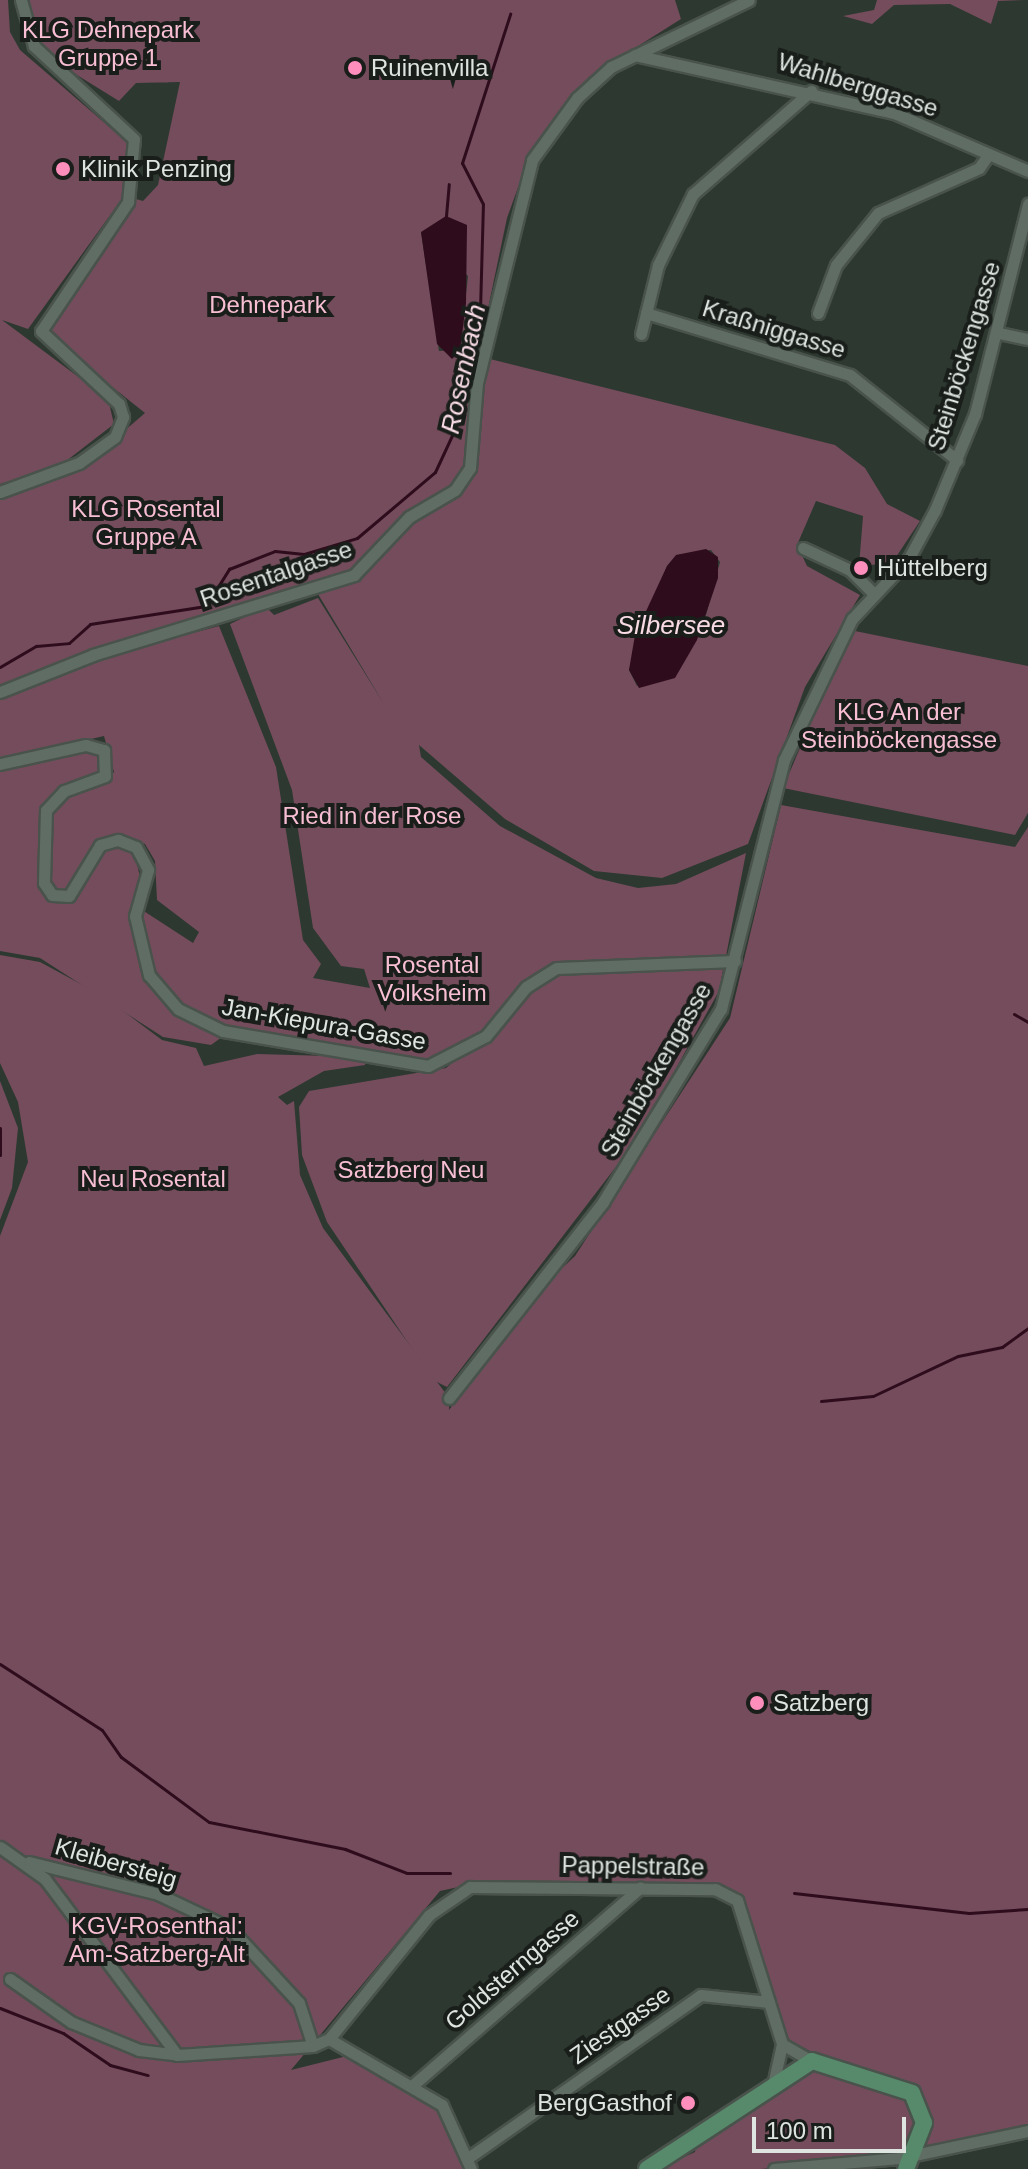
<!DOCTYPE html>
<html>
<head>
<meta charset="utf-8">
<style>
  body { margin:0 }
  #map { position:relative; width:1028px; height:2169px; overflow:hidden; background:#2d3830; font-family:Helvetica,sans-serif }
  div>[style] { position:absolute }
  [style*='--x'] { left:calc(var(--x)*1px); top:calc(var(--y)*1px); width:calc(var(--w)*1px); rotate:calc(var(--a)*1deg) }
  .green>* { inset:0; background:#744c5c }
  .water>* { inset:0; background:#2e0c1c }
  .stream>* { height:3px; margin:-1.5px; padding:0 1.5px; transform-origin:1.5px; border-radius:1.5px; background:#2e0c1c }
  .roads { filter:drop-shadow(2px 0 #49534c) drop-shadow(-2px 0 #49534c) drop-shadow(0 2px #49534c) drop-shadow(0 -2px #49534c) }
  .street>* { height:11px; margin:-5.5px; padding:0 5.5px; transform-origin:5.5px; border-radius:5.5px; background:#606d64 }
  .secondary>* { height:16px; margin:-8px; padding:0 8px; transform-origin:8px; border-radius:8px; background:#57896b }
  .dots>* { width:22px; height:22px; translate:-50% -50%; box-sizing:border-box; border:4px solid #191e1a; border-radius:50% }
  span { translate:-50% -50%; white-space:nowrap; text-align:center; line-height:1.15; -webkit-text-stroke:8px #191e1a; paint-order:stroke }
  .park-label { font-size:24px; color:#f8bed3 }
  .poi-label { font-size:24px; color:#dee5e0 }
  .left { translate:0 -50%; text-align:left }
  .right { translate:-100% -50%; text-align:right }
  .street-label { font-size:24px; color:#dee5e0 }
  .water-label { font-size:26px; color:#f9dbe6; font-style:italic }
  .scale { position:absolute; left:752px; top:2117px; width:154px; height:36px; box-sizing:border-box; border:4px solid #dee5e0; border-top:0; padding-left:10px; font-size:24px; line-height:28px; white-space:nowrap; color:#dee5e0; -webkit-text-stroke:6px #191e1a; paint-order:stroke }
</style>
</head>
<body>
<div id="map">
  <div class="green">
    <div style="clip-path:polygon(0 0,8px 0,10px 32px,20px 50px,128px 143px,124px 196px,28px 329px,2px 320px,108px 399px,114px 424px,61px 465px,0 484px)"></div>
    <div style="clip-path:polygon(evenodd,27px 0,675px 0,681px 19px,589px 77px,529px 157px,507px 218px,478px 356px,835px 445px,865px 468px,887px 504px,920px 521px,892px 563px,859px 566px,863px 516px,816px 501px,797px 545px,807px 566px,860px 595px,805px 687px,748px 844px,662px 878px,594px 871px,505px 819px,419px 745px,421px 757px,500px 826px,596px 878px,638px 888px,676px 884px,746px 853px,726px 956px,631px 969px,723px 970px,719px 991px,635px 1142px,447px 1387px,433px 1380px,327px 1222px,302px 1155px,299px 1107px,309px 1091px,446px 1068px,512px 1013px,429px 1062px,233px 1029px,211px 1045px,163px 1037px,40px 958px,0 951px,0 770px,87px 751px,101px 756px,104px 768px,79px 790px,103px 785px,114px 772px,104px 736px,0 760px,0 697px,95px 659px,219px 626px,276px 767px,303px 940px,321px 964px,313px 978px,370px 988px,364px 969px,341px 966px,313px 928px,292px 790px,230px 624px,266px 607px,274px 615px,318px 598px,384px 704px,312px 584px,0 687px,0 496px,79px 470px,145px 413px,52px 339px,49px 327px,136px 199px,143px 201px,158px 185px,180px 82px,136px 83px,119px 101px,51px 59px,32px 26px,27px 0,421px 232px,468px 276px,460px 350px,439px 351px,421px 232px,27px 0,711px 550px,720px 562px,706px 615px,637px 686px,629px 670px,667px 566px,677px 555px,711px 550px,27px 0,120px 834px,145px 844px,155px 861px,157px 900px,199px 932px,193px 943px,133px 904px,141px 881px,135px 855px,117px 847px,93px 851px,120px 834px)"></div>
    <div style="clip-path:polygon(877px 0,1025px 0,998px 1px,991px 24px,950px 4px,894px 5px,872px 24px,843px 16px,874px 10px)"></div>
    <div style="clip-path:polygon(850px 630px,1028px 666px,1028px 813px,1015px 835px,783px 788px)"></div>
    <div style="clip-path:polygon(781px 805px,1015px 847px,1028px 827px,1028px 2125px,903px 2153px,761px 2169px,658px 2169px,695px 2152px,696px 2144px,822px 2057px,786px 2039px,741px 1897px,713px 1884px,481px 1882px,440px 1891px,291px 2070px,347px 2056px,430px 2102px,446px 2118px,464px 2169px,0 2169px,0 1236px,28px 1162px,18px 1102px,0 1063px,0 955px,40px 962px,103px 996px,162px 1040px,196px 1048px,204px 1066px,257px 1054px,365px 1057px,365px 1065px,324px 1071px,278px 1097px,287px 1105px,294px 1101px,300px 1175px,323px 1228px,449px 1398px,449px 1410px,542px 1287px,575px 1256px,730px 1018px)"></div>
    <div style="clip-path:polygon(0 1081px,18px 1128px,12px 1188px,0 1220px)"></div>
  </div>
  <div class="water">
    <div style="clip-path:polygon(446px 216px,467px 225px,466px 303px,460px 350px,452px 359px,437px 344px,421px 232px)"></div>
    <div style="clip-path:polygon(706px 549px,718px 557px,718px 578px,697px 640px,675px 678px,639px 688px,629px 670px,635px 635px,667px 566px,676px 555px)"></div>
  </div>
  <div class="stream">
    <div style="--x:446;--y:216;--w:32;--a:-85"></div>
    <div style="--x:0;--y:667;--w:42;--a:-30.3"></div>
    <div style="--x:36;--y:646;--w:33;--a:-5"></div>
    <div style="--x:69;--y:643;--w:28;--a:-42"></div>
    <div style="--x:90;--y:624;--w:117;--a:-8.8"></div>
    <div style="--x:206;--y:606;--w:44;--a:-58.1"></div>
    <div style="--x:229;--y:569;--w:49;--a:-21.4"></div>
    <div style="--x:275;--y:551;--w:29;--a:6"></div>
    <div style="--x:304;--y:554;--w:55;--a:-16.8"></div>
    <div style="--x:357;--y:538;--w:102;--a:-40.2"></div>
    <div style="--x:435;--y:472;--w:45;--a:-65.1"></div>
    <div style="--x:454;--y:431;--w:124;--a:-77.9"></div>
    <div style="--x:480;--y:310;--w:106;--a:-88.4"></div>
    <div style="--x:483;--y:204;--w:46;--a:-117.1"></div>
    <div style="--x:462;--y:163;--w:157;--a:-72.1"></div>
    <div style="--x:1014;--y:1014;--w:16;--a:30"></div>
    <div style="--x:0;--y:1128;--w:27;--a:90"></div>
    <div style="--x:821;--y:1401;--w:52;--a:-5.5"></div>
    <div style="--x:873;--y:1396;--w:94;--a:-25.2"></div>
    <div style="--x:958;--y:1356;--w:45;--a:-11.6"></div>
    <div style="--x:1002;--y:1347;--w:32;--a:-36"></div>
    <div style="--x:0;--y:1664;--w:121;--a:32.9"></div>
    <div style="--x:102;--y:1730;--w:33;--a:55"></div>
    <div style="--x:121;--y:1757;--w:109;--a:36.5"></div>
    <div style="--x:209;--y:1822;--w:139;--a:11.2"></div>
    <div style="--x:345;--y:1849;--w:66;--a:21.2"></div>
    <div style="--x:407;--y:1873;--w:43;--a:0"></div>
    <div style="--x:794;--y:1893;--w:176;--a:6.5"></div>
    <div style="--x:969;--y:1913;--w:59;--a:-3.9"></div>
    <div style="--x:0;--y:2008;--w:68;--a:21.6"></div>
    <div style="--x:63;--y:2033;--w:57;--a:34.2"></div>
    <div style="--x:110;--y:2065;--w:39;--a:15"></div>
  </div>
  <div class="roads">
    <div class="street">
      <div style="--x:635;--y:55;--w:265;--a:12.6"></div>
      <div style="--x:894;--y:113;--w:146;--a:23.4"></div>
      <div style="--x:646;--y:313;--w:213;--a:16.9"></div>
      <div style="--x:850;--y:375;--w:137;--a:38.5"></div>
      <div style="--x:818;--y:313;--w:51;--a:-69.4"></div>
      <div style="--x:836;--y:265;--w:67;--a:-51.1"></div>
      <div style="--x:878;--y:213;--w:111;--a:-24"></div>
      <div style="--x:979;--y:168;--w:16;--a:-55"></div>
      <div style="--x:999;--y:333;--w:30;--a:12"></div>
      <div style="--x:641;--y:334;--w:71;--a:-76.2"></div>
      <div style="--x:658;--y:265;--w:79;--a:-63.8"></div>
      <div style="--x:693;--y:194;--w:157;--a:-41.1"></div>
      <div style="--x:0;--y:492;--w:84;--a:-20.2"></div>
      <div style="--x:79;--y:463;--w:44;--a:-35.8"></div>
      <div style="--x:115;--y:437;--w:22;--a:-68"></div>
      <div style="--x:123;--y:417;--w:14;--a:-107"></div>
      <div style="--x:119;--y:404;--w:107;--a:-136.9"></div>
      <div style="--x:41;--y:331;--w:156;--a:-56"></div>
      <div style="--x:128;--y:202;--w:63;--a:-84.6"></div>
      <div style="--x:134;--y:139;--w:137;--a:-137.1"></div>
      <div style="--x:34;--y:46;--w:48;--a:-105.8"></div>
      <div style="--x:803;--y:548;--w:52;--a:25.1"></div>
      <div style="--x:850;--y:570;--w:30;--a:45"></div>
      <div style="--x:0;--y:692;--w:100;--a:-21.7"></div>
      <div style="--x:93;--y:655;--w:273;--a:-17"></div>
      <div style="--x:354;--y:575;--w:80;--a:-46.5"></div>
      <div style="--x:409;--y:517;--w:53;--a:-30.4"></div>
      <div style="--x:455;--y:490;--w:27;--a:-56"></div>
      <div style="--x:470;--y:468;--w:85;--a:-85.3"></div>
      <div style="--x:477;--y:383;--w:230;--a:-76.1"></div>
      <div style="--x:532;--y:160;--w:77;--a:-54"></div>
      <div style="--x:577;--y:98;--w:46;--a:-42.4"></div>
      <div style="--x:611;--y:67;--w:153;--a:-25.9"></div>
      <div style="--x:0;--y:764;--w:88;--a:-12.5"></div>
      <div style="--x:86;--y:745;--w:19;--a:16"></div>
      <div style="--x:104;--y:750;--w:26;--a:88"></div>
      <div style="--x:105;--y:776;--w:44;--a:159.9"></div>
      <div style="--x:64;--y:791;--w:26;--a:133"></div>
      <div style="--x:46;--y:810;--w:73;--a:91.6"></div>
      <div style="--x:44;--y:883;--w:14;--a:56"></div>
      <div style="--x:52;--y:895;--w:17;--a:3"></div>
      <div style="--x:69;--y:896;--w:60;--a:-58.7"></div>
      <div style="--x:100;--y:845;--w:19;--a:-16"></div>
      <div style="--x:118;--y:840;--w:19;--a:21"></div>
      <div style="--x:136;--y:847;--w:26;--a:62"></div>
      <div style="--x:148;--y:870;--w:48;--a:105.8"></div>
      <div style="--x:135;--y:916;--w:61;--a:76.7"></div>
      <div style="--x:149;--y:975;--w:45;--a:49.5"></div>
      <div style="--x:178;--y:1009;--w:50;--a:26.1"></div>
      <div style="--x:223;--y:1031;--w:208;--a:9.7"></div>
      <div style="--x:428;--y:1066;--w:65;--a:-27.3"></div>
      <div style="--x:486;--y:1036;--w:63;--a:-50.8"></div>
      <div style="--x:526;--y:987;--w:36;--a:-32"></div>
      <div style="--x:557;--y:968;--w:178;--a:-2.3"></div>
      <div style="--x:449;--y:1398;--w:249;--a:-51.8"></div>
      <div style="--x:603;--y:1202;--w:226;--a:-58.6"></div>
      <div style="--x:721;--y:1009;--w:257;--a:-75.8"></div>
      <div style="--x:784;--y:760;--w:157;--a:-64.3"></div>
      <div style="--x:852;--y:619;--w:83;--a:-46.9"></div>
      <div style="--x:909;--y:558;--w:55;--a:-61.6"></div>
      <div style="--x:935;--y:510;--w:104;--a:-67.4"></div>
      <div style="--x:975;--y:414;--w:217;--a:-75.8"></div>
      <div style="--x:0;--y:1847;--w:55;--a:35.4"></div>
      <div style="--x:45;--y:1879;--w:220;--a:53.1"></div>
      <div style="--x:29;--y:1862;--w:133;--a:13.9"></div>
      <div style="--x:158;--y:1894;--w:80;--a:25.3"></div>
      <div style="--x:230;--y:1928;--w:102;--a:47.4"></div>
      <div style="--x:299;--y:2003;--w:45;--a:72"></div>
      <div style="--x:10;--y:1979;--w:75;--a:35.2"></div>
      <div style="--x:71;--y:2022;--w:74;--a:22.4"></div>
      <div style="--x:139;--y:2050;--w:38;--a:7"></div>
      <div style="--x:177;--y:2055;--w:136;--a:-3.8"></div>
      <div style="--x:313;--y:2046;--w:17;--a:-24"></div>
      <div style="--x:329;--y:2039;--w:159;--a:-51.1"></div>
      <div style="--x:429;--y:1915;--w:50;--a:-34.3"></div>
      <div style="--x:470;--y:1887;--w:245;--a:0.5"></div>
      <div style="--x:715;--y:1889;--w:25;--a:27"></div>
      <div style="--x:737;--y:1900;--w:151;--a:72.6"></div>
      <div style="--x:782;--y:2044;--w:34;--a:30"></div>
      <div style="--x:329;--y:2039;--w:131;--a:30.3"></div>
      <div style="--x:442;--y:2105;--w:70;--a:65.6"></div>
      <div style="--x:413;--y:2085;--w:301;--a:-41"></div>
      <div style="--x:773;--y:2085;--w:42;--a:-77.6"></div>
      <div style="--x:468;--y:2158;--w:284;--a:-35"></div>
      <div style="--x:701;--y:1995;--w:68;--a:5.9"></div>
      <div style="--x:774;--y:2169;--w:126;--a:-5"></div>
      <div style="--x:900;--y:2158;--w:131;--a:-11.9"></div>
    </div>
    <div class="secondary">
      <div style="--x:647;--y:2169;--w:197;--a:-33.2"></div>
      <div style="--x:812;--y:2061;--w:105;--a:17.7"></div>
      <div style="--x:912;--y:2093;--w:32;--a:68"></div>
      <div style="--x:924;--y:2123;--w:49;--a:111.4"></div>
    </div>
  </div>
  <div class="dots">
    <div style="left:355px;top:68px;background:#fe8ebc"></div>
    <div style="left:63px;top:169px;background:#fe8ebc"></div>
    <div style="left:861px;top:568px;background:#fe8ebc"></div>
    <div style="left:757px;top:1703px;background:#fe8ebc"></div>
    <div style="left:688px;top:2103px;background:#fe8ebc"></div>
  </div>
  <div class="park-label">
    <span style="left:108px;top:44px">KLG Dehnepark<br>Gruppe 1</span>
    <span style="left:268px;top:305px">Dehnepark</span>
    <span style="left:146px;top:523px">KLG Rosental<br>Gruppe A</span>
    <span style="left:899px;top:726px">KLG An der<br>Steinböckengasse</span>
    <span style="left:372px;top:816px">Ried in der Rose</span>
    <span style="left:432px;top:979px">Rosental<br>Volksheim</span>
    <span style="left:411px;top:1170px">Satzberg Neu</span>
    <span style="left:153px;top:1179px">Neu Rosental</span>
    <span style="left:157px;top:1940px">KGV-Rosenthal:<br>Am-Satzberg-Alt</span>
  </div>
  <div class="poi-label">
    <span class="left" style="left:371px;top:68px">Ruinenvilla</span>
    <span class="left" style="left:81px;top:169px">Klinik Penzing</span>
    <span class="left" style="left:877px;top:568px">Hüttelberg</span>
    <span class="left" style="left:773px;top:1703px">Satzberg</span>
    <span class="right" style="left:672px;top:2103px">BergGasthof</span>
  </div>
  <div class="street-label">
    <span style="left:858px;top:85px;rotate:17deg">Wahlberggasse</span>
    <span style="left:774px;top:329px;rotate:17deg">Kraßniggasse</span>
    <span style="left:964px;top:356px;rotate:-73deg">Steinböckengasse</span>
    <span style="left:276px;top:574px;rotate:-19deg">Rosentalgasse</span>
    <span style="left:324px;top:1024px;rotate:10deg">Jan-Kiepura-Gasse</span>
    <span style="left:656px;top:1070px;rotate:-60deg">Steinböckengasse</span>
    <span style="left:116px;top:1863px;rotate:16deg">Kleibersteig</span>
    <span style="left:633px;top:1866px;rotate:1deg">Pappelstraße</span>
    <span style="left:512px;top:1970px;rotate:-41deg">Goldsterngasse</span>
    <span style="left:620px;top:2025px;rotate:-35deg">Ziestgasse</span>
  </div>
  <div class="water-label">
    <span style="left:464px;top:369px;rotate:-78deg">Rosenbach</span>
    <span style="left:671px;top:626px">Silbersee</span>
  </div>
  <div class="scale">100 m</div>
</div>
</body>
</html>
